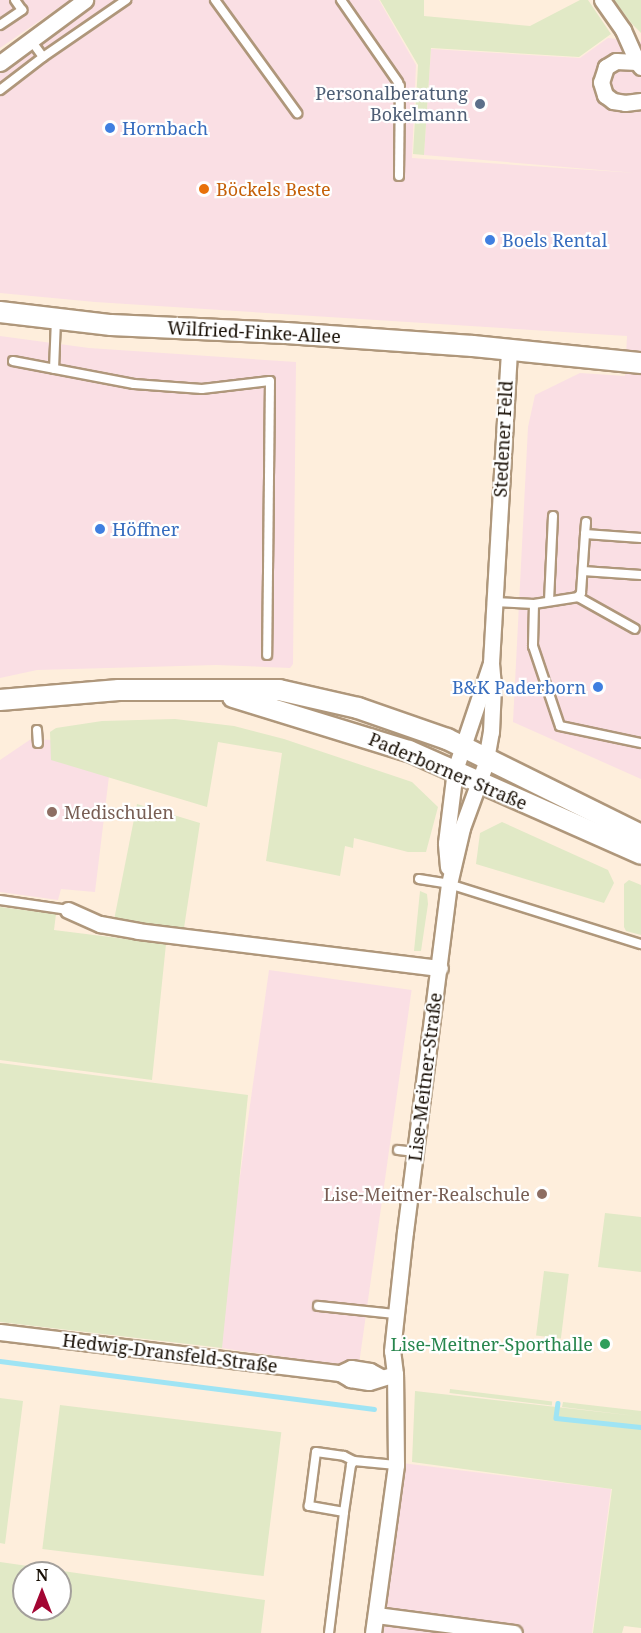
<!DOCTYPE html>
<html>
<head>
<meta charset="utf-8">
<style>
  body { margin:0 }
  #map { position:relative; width:641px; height:1633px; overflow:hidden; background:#feeedc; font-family:"Noto Serif",serif }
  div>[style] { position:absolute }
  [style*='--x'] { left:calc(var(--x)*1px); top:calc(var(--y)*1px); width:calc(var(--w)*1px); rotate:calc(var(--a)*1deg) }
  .commercial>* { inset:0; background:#fadfe4; transform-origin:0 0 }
  .green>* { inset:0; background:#e1e9c6; transform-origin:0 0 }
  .stream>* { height:4.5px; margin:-2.25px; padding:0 2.25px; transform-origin:2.25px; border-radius:2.25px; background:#9fe4f4 }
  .roads { filter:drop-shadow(2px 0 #af977b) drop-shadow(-2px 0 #af977b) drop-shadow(0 2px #af977b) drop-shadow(0 -2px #af977b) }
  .service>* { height:8px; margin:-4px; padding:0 4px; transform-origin:4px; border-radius:4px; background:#fff }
  .minor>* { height:15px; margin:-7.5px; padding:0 7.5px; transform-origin:7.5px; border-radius:7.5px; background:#fff }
  .tertiary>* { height:20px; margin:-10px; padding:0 10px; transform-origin:10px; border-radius:10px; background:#fff }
  .dots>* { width:16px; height:16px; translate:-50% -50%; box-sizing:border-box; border:3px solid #fff; border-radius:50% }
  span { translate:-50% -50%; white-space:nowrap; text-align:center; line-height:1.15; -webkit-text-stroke:4.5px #fff; paint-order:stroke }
  .service-label { font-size:18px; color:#4e5e75 }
  .right { translate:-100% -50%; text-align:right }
  .shop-label { font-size:18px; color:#366cbe }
  .left { translate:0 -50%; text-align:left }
  .food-label { font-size:18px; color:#c56008 }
  .street-label { font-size:18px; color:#180f05 }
  .education-label { font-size:18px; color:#785e54 }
  .leisure-label { font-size:18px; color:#27864d }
  .north { position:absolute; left:12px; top:1561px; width:60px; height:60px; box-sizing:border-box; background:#fff; border:2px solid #a39f9b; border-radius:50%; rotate:0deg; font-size:16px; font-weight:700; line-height:24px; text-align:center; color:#180f05 }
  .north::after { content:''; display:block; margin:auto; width:21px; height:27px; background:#a30633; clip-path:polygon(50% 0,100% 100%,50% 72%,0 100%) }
</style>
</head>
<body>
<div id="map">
  <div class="commercial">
    <div style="clip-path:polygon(0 0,70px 0,0 48px)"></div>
    <div style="clip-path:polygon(93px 0,379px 0,416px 65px,412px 158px,636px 173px,424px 155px,431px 49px,580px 58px,608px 38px,641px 42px,641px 779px,513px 722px,528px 427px,535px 395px,580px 373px,625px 376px,627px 336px,95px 302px,0 293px,0 69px)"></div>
    <div style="clip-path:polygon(0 336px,89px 348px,296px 362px,293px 664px,290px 668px,216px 665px,37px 670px,0 678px)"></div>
    <div style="clip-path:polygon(31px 739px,113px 743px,95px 892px,61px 889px,58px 900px,0 892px,0 760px)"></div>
    <div style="left:269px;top:970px;width:144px;height:381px;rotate:8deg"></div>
    <div style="clip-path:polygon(402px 1463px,611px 1489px,592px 1633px,380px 1633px)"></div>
  </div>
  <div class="green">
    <div style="clip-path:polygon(380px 0,424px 0,424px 16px,530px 26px,580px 0,588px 0,611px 34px,579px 57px,431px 48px,424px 155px,413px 154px,418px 65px)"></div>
    <div style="clip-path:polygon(614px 0,641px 0,641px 33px,632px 24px)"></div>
    <div style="clip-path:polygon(175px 719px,234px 726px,284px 739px,412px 782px,438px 807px,426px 852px,408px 852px,354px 838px,353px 848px,345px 846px,340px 876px,266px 861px,282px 753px,218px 742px,207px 807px,51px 760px,50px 732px,56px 728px,102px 721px)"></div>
    <div style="clip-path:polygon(137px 804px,200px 823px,184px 928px,114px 920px)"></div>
    <div style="clip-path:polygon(502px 822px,608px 870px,614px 883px,604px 903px,476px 864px,480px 833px)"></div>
    <div style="clip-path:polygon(629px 880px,641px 885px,641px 935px,626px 931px,624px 927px,624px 884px)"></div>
    <div style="clip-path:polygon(420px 891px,427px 894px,428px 904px,421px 951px,414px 951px)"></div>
    <div style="clip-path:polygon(0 907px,56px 914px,54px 930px,166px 944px,152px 1080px,0 1060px)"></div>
    <div style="clip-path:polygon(0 1063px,248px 1095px,222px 1348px,0 1322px)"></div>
    <div style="clip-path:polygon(605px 1213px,641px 1217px,641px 1272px,598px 1267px)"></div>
    <div style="left:544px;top:1271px;width:25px;height:65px;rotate:7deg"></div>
    <div style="left:450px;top:1389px;width:103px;height:4px;rotate:7deg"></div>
    <div style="clip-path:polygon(415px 1391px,636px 1416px,562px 1407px,563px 1402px,641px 1411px,641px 1628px,624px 1626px,622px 1633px,593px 1633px,612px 1489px,412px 1462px)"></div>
    <div style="clip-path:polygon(0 1398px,23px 1401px,5px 1544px,0 1543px)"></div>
    <div style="left:60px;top:1405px;width:223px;height:145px;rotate:7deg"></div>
    <div style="clip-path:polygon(evenodd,0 1562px,265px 1600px,261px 1633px,0 1633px,0 1562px,24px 1573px,60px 1573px,60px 1609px,24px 1609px,24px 1573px)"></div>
  </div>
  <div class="stream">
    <div style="--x:0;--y:1361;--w:377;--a:7.3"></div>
    <div style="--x:558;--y:1403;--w:15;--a:98"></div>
    <div style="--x:556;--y:1418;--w:85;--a:6"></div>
  </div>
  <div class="roads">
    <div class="service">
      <div style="--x:215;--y:0;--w:140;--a:54"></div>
      <div style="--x:341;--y:0;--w:100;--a:55.2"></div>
      <div style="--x:0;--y:25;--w:27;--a:-34"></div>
      <div style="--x:22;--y:10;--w:12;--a:-125"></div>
      <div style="--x:30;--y:39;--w:22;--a:54"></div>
      <div style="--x:43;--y:57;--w:101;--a:-34.5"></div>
      <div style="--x:0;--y:90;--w:54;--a:-37.5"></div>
      <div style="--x:399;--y:176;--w:90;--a:-89.4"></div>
      <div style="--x:13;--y:361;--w:123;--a:10.8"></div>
      <div style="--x:134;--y:384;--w:68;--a:4.2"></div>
      <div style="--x:202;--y:389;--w:68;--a:-6.7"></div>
      <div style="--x:270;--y:381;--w:274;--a:90.6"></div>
      <div style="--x:54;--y:369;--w:49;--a:-87.7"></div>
      <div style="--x:585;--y:534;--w:12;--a:-85"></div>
      <div style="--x:583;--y:571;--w:58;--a:3.9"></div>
      <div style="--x:578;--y:597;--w:65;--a:29.3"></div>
      <div style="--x:549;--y:601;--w:85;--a:-87.3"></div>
      <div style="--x:495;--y:602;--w:39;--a:3"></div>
      <div style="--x:534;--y:604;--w:42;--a:91.4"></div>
      <div style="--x:533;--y:646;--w:84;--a:71.4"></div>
      <div style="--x:560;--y:726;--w:83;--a:11.9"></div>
      <div style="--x:534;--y:604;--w:45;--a:-9"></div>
      <div style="--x:578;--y:597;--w:5;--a:-53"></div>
      <div style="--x:581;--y:593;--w:59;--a:-86.1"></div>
      <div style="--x:585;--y:534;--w:56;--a:4.1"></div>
      <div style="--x:37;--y:730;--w:13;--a:86"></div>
      <div style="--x:419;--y:879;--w:30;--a:9"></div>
      <div style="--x:449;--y:884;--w:201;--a:17.4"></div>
      <div style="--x:0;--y:900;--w:69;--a:8.4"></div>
      <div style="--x:398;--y:1150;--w:17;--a:7"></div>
      <div style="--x:318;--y:1306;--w:78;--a:5.9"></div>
      <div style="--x:344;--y:1512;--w:36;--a:-170"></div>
      <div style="--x:309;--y:1506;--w:54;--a:-82.6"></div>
      <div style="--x:316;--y:1452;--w:28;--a:8"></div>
      <div style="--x:344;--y:1456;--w:11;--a:27"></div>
      <div style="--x:354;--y:1461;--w:42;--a:5.4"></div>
      <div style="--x:329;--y:1633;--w:122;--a:-82.9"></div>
      <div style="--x:344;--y:1512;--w:48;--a:-81.5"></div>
      <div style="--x:351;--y:1465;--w:5;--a:-53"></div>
    </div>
    <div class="minor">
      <div style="--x:602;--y:0;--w:37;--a:55"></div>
      <div style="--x:623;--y:30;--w:35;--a:66"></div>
      <div style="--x:0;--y:63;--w:106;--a:-36.5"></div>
      <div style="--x:641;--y:67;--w:6;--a:-129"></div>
      <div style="--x:637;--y:62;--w:21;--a:-177"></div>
      <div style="--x:616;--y:61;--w:12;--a:149"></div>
      <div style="--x:606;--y:67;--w:16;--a:108"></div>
      <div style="--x:601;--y:82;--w:14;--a:73"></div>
      <div style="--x:605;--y:95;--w:10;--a:37"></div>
      <div style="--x:613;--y:101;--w:12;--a:9"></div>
      <div style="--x:625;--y:103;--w:16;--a:-7"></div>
      <div style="--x:448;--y:867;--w:24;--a:-95"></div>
      <div style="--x:446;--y:843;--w:74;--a:-83"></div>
      <div style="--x:455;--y:770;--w:113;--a:-71.4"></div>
      <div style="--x:491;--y:663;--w:315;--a:-86.7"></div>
      <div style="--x:68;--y:910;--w:35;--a:24"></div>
      <div style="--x:100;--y:924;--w:39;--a:10"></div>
      <div style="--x:138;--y:931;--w:304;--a:7"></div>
      <div style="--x:0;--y:1332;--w:342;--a:6.9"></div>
      <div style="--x:340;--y:1373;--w:12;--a:31"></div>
      <div style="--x:350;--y:1379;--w:19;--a:9"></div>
      <div style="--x:369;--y:1382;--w:27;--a:-17"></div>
      <div style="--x:340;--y:1373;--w:12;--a:-24"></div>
      <div style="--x:351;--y:1368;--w:19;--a:9"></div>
      <div style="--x:370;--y:1371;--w:13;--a:29"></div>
      <div style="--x:376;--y:1615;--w:139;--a:7.4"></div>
      <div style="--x:373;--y:1633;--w:170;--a:-82.2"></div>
      <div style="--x:396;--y:1465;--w:91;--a:-90.6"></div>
      <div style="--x:395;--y:1374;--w:23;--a:-97"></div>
      <div style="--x:392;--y:1351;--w:120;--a:-83.8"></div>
      <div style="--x:405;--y:1232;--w:351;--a:-82.8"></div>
      <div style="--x:449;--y:884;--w:57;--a:-76.9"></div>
      <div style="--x:462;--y:828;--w:67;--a:-69.9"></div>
      <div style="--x:485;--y:765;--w:34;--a:-80"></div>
      <div style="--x:491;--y:732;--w:46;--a:-87.5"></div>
      <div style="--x:493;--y:686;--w:23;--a:-95"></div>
    </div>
    <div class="tertiary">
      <div style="--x:0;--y:312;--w:112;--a:6.7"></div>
      <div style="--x:111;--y:325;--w:175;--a:2.6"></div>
      <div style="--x:286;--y:333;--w:187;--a:4"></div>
      <div style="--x:473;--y:346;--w:169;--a:5.8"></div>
      <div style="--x:233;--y:697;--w:184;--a:17.1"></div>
      <div style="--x:409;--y:751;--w:254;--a:23.9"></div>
      <div style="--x:0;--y:700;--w:119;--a:-4.8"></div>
      <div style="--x:119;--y:690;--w:160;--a:0"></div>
      <div style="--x:279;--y:690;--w:81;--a:12.8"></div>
      <div style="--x:358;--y:708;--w:94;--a:19.2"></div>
      <div style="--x:447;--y:739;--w:216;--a:26.3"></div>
    </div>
  </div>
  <div class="dots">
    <div style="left:480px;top:104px;background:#5c6f8a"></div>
    <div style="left:110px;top:128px;background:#3f7fe0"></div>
    <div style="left:204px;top:189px;background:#e8710a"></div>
    <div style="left:490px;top:240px;background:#3f7fe0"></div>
    <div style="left:100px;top:529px;background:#3f7fe0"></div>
    <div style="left:598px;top:687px;background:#3f7fe0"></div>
    <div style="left:52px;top:812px;background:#8d6e63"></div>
    <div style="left:542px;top:1194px;background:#8d6e63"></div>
    <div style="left:605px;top:1344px;background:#2e9e5b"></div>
  </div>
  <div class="service-label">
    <span class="right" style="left:468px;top:104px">Personalberatung<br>Bokelmann</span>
  </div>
  <div class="shop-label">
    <span class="left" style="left:122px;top:128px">Hornbach</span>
    <span class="left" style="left:502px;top:240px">Boels Rental</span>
    <span class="left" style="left:112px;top:529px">Höffner</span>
    <span class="right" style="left:586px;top:687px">B&amp;K Paderborn</span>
  </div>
  <div class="food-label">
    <span class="left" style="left:216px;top:189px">Böckels Beste</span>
  </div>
  <div class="street-label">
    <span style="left:254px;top:332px;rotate:3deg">Wilfried-Finke-Allee</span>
    <span style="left:503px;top:439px;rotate:-87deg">Stedener Feld</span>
    <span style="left:448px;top:771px;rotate:23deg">Paderborner Straße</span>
    <span style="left:425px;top:1077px;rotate:-83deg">Lise-Meitner-Straße</span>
    <span style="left:170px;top:1353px;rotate:7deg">Hedwig-Dransfeld-Straße</span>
  </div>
  <div class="education-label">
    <span class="left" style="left:64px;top:812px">Medischulen</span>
    <span class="right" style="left:530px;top:1194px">Lise-Meitner-Realschule</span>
  </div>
  <div class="leisure-label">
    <span class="right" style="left:593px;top:1344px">Lise-Meitner-Sporthalle</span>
  </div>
  <div class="north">N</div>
</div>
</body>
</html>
